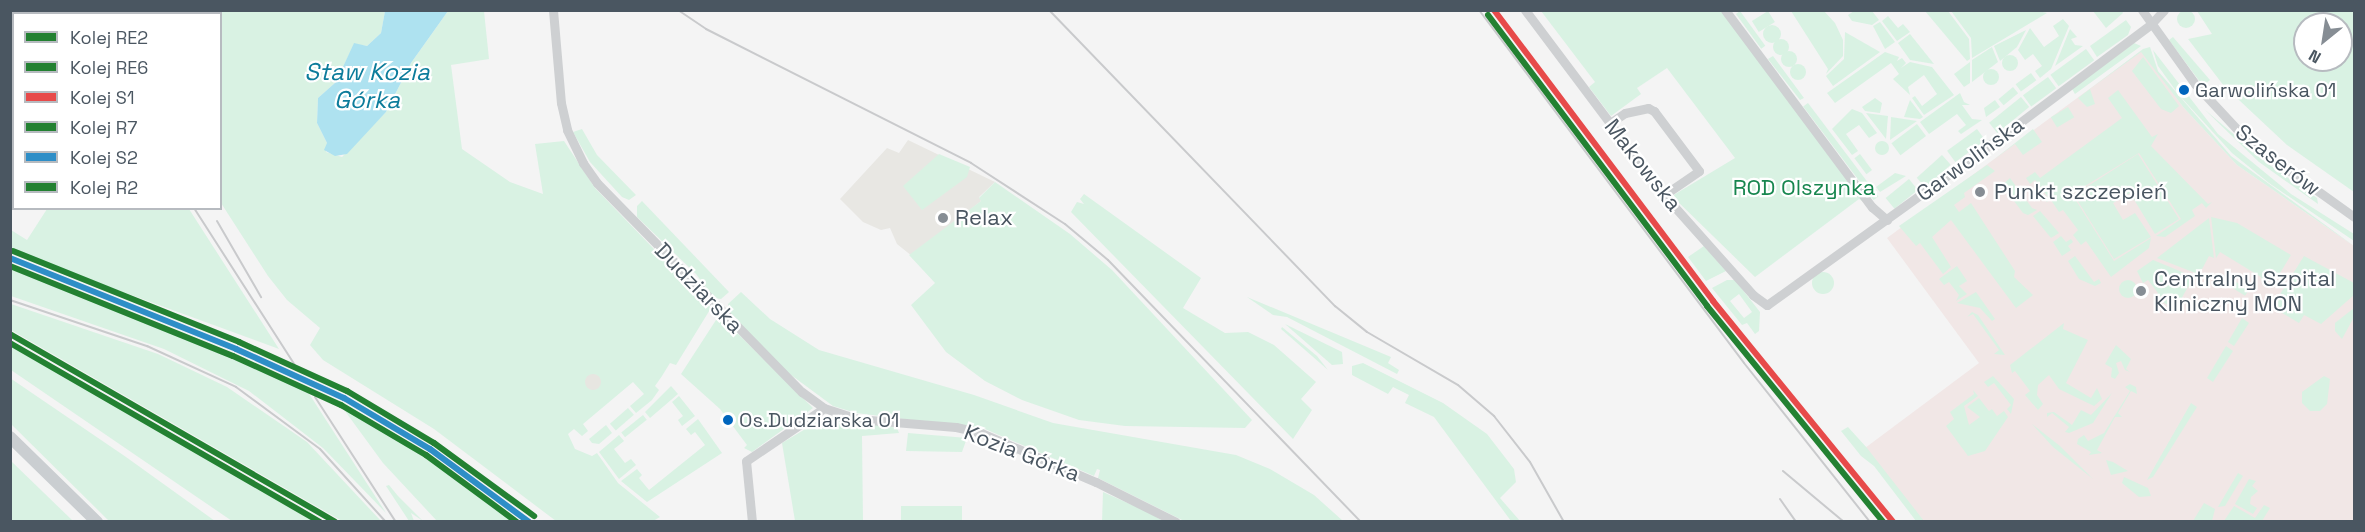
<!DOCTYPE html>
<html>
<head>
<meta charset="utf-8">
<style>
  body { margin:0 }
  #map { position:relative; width:2365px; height:532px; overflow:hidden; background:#f4f4f4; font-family:"Space Grotesk",sans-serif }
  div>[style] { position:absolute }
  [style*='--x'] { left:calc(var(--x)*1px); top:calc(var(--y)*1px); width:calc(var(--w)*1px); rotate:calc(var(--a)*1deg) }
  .commercial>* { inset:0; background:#e8e7e3 }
  .medical>* { inset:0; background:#f1e7e6 }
  .green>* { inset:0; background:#d9f2e3; transform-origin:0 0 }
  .round { border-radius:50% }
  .sand>* { inset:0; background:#e7e6e1 }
  .water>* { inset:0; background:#aee2f0 }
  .minor>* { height:9px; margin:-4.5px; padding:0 4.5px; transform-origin:4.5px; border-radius:4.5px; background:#ced0d2 }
  .major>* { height:12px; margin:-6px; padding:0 6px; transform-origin:6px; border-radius:6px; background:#caced1 }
  .rail>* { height:2px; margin:-1px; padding:0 1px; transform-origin:1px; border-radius:1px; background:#c9cacc }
  .rail-1>* { height:6px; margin:-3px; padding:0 3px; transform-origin:3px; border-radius:3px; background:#238132 }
  .rail-2>* { height:6px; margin:-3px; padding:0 3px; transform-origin:3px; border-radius:3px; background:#238132 }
  .rail-3>* { height:6px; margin:-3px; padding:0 3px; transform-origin:3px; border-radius:3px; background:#e74a4a }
  .rail-4>* { height:6px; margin:-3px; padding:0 3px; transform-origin:3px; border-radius:3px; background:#238132 }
  .rail-5>* { height:6px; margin:-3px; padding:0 3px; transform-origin:3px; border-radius:3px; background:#2e8ec7 }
  .rail-6>* { height:6px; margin:-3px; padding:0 3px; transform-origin:3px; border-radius:3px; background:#238132 }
  .dots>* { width:16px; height:16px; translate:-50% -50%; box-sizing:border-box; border:3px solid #fff; border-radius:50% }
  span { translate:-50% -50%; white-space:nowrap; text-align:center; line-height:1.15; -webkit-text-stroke:4.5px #fff; paint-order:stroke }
  .bus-label { font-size:20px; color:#4a5661 }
  .left { translate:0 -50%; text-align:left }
  .street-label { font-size:22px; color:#4a5661 }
  .park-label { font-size:22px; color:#17864f }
  .poi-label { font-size:22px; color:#4a5661 }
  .water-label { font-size:24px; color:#0c7c9b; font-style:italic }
  .frame { position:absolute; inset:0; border:12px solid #4a5661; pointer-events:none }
  .legend { position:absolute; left:12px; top:12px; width:210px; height:198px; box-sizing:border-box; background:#fff; border:2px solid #b7bbc0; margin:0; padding:8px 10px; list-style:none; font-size:18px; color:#4a5661 }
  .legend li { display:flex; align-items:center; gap:12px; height:30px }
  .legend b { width:30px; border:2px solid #b7bbc0 }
  .north { position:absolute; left:2293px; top:12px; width:60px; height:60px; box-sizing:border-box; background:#fff; border:2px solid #b7bbc0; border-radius:50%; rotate:210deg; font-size:16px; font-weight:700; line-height:24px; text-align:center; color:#4a5661 }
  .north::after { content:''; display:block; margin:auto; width:21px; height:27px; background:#868d94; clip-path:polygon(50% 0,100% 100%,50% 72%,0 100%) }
</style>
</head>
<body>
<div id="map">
  <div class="commercial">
    <div style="clip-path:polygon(908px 140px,995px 182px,979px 197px,981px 201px,912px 256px,897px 244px,890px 228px,881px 230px,863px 222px,840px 199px,887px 148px,899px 153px)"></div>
  </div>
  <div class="medical">
    <div style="clip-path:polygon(2141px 51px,2184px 108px,2237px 165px,2354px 246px,2354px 521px,1921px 521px,1865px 448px,1979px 363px,1887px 238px)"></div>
  </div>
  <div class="green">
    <div class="round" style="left:2177px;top:10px;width:18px;height:18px"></div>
    <div style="clip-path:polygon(160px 11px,385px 11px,381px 33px,367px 46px,354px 44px,336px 82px,318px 98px,317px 123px,327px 143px,326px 152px,342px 157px,386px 112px,411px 63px,448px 11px,484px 11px,489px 59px,451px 65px,462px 149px,510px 182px,543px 194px,535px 144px,564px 141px,595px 188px,711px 308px,676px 365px,670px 363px,662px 376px,655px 386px,659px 390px,652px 400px,636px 413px,630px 406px,644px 394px,633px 382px,583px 424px,588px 431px,582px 436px,574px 429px,568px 434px,575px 449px,592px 456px,597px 453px,618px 483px,660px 517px,653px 521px,556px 521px,434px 429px,323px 360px,310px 345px,320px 328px,287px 300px,268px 276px,221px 203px,220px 14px)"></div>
    <div style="clip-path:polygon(1541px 11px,1722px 11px,1867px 204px,1859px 199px,1755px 277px,1672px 196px,1735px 158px,1667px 68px,1637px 88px,1641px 94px,1611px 116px,1589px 87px,1595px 82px)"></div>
    <div style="left:1740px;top:11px;width:43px;height:5px;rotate:54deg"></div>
    <div style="left:1768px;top:11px;width:13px;height:19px;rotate:58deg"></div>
    <div style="clip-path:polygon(1791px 11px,1824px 11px,1835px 23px,1843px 40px,1843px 56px,1826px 74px,1828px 69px)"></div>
    <div style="clip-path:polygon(1854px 11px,1872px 11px,1879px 20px,1872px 25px,1852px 21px,1848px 15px)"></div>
    <div style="clip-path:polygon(1925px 11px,1948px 11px,1969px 39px,1970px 59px,1967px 61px)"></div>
    <div style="clip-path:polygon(2038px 11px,2047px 13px,1972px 58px,1971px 38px,1951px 11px)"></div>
    <div style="clip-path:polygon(2093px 11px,2122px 11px,2123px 13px,2106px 28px)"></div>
    <div style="clip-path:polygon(evenodd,2197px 11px,2354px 11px,2354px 192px,2287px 145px,2224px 86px,2188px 39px,2212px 34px,2197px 11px,2305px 24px,2341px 24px,2341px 60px,2305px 60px,2305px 24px)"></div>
    <div style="clip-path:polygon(1888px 16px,1898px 28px,1903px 24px,1910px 32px,1897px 41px,1882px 21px)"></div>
    <div style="clip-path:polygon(2063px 19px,2069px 26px,2051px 69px,2040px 78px,2035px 71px,2042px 66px,2033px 54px,2025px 60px,2018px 50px,2030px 28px,2044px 47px,2059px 36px,2053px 26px)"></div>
    <div style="clip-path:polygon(2126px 20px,2131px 27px,2128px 35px,2097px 57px,2090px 46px)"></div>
    <div style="clip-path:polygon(1880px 22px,1895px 42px,1885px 49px,1873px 26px)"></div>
    <div class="round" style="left:1763px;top:25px;width:18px;height:18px"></div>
    <div style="clip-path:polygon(2070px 29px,2077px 37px,2071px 39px,2075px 45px,2083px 46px,2055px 66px)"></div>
    <div style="clip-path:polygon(2026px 30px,2017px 47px,2000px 61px,1994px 46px)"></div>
    <div style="clip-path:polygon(1845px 32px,1880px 52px,1833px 86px,1826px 76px,1844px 59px)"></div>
    <div style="clip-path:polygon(1910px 34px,1934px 64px,1910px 60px,1898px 43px)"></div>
    <div style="clip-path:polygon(2173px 37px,2210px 80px,2203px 86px,2169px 40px)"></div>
    <div class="round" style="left:1773px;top:39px;width:16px;height:16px"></div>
    <div style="clip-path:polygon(2134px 43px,2141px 46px,2075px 94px,2072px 89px)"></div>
    <div style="clip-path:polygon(1992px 47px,1998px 62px,1972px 82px,1972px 60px)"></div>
    <div style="clip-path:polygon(2150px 47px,2158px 71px,2231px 156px,2354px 246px,2237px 165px,2184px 108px,2141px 52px,2090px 89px,2095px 104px,2087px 107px,2078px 98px,2143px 49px)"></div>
    <div style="left:2086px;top:49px;width:14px;height:44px;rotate:54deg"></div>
    <div style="clip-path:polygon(2153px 50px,2218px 134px,2291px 194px,2354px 234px,2354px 241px,2269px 183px,2232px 153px,2179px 95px,2158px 66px)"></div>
    <div class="round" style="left:1781px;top:51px;width:16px;height:16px"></div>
    <div style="clip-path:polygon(1885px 52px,1899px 57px,1897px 61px,1902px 58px,1906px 63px,1901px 68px,1910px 62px,1932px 67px,1954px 95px,1924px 115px,1912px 98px,1915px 96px,1922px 106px,1937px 94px,1924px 75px,1908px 87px,1910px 95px,1893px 79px,1899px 74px,1891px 63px,1835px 103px,1827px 93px)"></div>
    <div class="round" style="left:2002px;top:55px;width:16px;height:16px"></div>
    <div style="clip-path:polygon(1773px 56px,1804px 98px,1800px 100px,1768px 59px)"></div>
    <div style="clip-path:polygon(2143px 57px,2179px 106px,2171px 113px,2161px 109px,2132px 71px)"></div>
    <div style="clip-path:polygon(1970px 62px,1970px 83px,1964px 87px,1954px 74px)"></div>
    <div class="round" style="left:1790px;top:64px;width:16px;height:16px"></div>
    <div class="round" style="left:1983px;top:69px;width:16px;height:16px"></div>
    <div style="left:2031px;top:73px;width:9px;height:19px;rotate:54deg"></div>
    <div style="left:2048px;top:77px;width:14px;height:31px;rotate:54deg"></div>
    <div style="left:2013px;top:87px;width:8px;height:19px;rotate:50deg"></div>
    <div style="clip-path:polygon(2118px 90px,2152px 137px,2158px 134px,2151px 146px,2208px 204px,2212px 202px,2206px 208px,2202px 203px,2192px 210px,2195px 216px,2165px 237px,2156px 236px,2181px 219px,2139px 153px,2072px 194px,2114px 261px,2151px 238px,2149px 248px,2111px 277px,2086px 241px,2081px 245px,2073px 235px,2078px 230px,2063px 210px,2059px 212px,2051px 200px,2046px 202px,2048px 197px,2035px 180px,2030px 184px,2026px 178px,2035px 172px,2040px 178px,2122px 118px,2108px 98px)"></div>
    <div style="clip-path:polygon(1960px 93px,1964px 102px,1970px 105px,1962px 105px,1972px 119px,1982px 120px,1961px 134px,1958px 131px,1966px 125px,1957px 114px,1929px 134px,1920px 122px)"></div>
    <div style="left:2021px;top:97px;width:13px;height:41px;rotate:51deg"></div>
    <div style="clip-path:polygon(1875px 98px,1882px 103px,1880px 113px,1865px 111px,1862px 107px)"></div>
    <div style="clip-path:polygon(1910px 100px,1923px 117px,1920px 119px,1904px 117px)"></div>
    <div style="clip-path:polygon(1995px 100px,2000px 107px,1986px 117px,1984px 108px)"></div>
    <div style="left:1808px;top:103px;width:117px;height:6px;rotate:53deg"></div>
    <div style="left:2068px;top:107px;width:12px;height:20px;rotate:59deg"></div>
    <div style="clip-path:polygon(1852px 109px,1862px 113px,1877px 133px,1869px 138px,1859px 125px,1846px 134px,1858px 151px,1852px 155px,1832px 129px)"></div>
    <div style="clip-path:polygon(2204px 109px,2271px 166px,2317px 198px,2318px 204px,2259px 162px)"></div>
    <div style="clip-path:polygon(1866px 113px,1888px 116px,1886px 139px)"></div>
    <div style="clip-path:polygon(1891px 117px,1917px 121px,1890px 140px)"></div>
    <div style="left:1917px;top:124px;width:15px;height:32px;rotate:53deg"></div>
    <div style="clip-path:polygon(582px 129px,597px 155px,636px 195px,629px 200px,622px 197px,590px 162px,573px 132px)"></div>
    <div style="left:1977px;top:129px;width:14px;height:37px;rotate:54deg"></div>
    <div style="clip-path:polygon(2033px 129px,2042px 142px,2023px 155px,2015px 144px,1992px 161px)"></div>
    <div class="round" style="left:1875px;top:141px;width:14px;height:14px"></div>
    <div style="clip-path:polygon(939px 154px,970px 167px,967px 177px,922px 210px,903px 186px)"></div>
    <div style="left:1860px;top:154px;width:20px;height:7px;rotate:53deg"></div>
    <div style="clip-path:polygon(2138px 154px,2179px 219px,2155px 234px,2130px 193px,2113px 203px,2123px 220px,2135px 213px,2151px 237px,2114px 259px,2074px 195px)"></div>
    <div style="left:1942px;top:155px;width:13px;height:34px;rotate:48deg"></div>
    <div style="clip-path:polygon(1987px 165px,1995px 171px,1964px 193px,1965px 197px,1954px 205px,1959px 212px,1971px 203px,2015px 271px,2014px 277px,2033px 295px,2016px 308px,1951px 220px,1932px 237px,1951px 267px,1943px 274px,1920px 243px,1916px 246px,1899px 226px)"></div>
    <div style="clip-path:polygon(1895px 173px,1906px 176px,1880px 192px,1876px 187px)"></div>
    <div style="clip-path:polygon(2010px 178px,2032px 208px,2037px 210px,2028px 215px,2023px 213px,2002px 185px)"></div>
    <div style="left:1909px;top:179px;width:14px;height:30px;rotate:51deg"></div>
    <div style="clip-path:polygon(995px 182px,1070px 234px,1112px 270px,1252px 420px,1245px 428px,1125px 426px,1079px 420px,1022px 400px,985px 381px,946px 352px,911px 305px,935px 283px,909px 255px,981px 201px,979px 198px)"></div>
    <div style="clip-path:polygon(1084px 194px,1201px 278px,1183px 308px,1225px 333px,1248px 332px,1274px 345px,1316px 382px,1301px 399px,1312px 410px,1293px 439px,1071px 212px,1077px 202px,1084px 204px,1080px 199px)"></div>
    <div style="clip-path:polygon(642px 201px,729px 292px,721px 299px,714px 298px,696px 274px,637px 217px,637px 206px)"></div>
    <div style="clip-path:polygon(47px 209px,189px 209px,279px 349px,11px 251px,11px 230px,27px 240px)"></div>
    <div style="clip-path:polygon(2040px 211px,2059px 233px,2051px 238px,2033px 216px)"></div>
    <div style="clip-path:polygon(2211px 217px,2237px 223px,2291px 255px,2277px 278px,2262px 282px,2261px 277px,2220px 252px,2216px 258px)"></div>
    <div style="clip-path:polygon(2209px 218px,2214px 258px,2209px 256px,2200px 273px,2203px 276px,2157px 258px)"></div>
    <div style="clip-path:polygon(2061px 236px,2066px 242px,2071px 239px,2073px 242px,2068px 246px,2071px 250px,2062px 256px,2053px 242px)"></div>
    <div style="clip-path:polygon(1704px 246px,1726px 271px,1706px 281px,1688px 257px)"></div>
    <div style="clip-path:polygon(2075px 256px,2094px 282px,2099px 279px,2101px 283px,2095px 286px,2079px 279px,2068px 261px)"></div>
    <div style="clip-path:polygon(2304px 256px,2354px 283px,2354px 295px,2321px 324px,2304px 315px,2299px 323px,2272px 307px)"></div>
    <div style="clip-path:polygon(2153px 260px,2199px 279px,2193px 278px,2180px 301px,2184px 304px,2173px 308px,2154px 297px,2158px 293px,2148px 280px,2143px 283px,2137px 271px)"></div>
    <div style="clip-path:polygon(11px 266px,306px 389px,386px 513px,323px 448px,249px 391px,164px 349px,11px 296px)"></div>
    <div style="clip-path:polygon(1957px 266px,1967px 281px,1959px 286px,1967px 294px,1956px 301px,1959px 295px,1949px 282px,1944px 285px,1939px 279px)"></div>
    <div class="round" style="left:1812px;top:272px;width:22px;height:22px"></div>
    <div style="left:2225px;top:275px;width:28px;height:7px;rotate:32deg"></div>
    <div style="clip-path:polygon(evenodd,1727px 280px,1735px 280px,1760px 312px,1759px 331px,1755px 334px,1747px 323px,1742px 325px,1712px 288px,1727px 280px,1739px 294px,1752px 312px,1744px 318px,1730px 301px,1739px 294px)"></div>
    <div class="round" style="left:2119px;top:280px;width:18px;height:18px"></div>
    <div style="clip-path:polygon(741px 292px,770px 319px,819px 350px,974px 395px,1053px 423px,1236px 455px,1270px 469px,1314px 495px,1343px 521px,1184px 521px,1098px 478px,1100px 470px,1097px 469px,1094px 476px,985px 429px,856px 413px,833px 406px,787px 372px,729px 312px,728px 304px)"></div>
    <div style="clip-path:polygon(1976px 292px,1995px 319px,1992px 321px,1980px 308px,1957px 303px)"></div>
    <div style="clip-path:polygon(1247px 297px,1391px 357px,1388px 363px,1399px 370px,1397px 374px,1287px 317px,1273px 315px)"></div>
    <div style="clip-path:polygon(11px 304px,158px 354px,227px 387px,307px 442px,381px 521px,342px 521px,11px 330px)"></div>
    <div style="clip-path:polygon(2354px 308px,2354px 317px,2342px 339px,2335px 331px,2335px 323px)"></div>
    <div style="clip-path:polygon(1972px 312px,1978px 315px,2005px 355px,1994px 354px,1999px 350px,1973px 314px,1967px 317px)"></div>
    <div style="clip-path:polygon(2242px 318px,2249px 323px,2234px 346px,2228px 342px)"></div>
    <div style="clip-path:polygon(723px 319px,813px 408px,752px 452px,744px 448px,747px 445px,720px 409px,681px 374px,716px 320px)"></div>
    <div style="clip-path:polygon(2064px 323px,2063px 329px,2088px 340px,2066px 383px,2091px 398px,2097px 388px,2102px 399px,2094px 406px,2059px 389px,2049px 375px,2038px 385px,2037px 395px,2043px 404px,2038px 410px,2025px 395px,2030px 391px,2015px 371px,2012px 373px,2010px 365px)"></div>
    <div style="clip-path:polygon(1285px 324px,1342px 352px,1343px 364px,1332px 365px)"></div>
    <div style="clip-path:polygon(1282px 327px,1317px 356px,1328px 370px,1281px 329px)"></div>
    <div style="clip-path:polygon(10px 345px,318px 521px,232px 521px,11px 370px)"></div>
    <div style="clip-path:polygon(2116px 345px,2131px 359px,2126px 369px,2130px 372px,2125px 370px,2121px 361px,2116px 363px,2119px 373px,2115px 379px,2111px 377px,2112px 368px,2105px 364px)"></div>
    <div style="clip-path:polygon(2226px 346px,2233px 351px,2213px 382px,2207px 378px)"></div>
    <div style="clip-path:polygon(1363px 363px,1443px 403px,1487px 434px,1514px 469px,1516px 482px,1500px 498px,1520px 521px,1511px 521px,1434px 417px,1405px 403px,1409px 395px,1393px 387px,1388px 394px,1352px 375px,1352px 366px)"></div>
    <div style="clip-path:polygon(1993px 376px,2014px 399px,2011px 414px,2007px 409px,2011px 405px,1994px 383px,1988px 387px,1984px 382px)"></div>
    <div style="clip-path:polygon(2324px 376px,2330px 379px,2327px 404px,2320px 411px,2310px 411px,2302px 403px,2302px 392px)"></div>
    <div style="clip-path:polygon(10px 378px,126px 457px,215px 521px,109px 521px,11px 424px)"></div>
    <div style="clip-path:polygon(2130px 384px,2136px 387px,2137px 394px,2131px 391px,2118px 413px,2122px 417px,2115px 417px,2097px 450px,2102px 453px,2089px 455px,2091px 452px,2077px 444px,2078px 439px,2084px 435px,2088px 441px,2104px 433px,2130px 391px,2125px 387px)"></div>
    <div style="clip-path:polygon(671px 386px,678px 394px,650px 418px,645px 412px)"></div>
    <div style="clip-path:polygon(1973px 390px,1978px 396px,1964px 406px,1969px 425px,1980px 417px,1967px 407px,1979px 398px,1989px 411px,1992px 409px,1997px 416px,2004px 411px,2008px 417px,1985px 451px,1968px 456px,1946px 426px,1954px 419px,1950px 412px,1974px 394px)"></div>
    <div style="clip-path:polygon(2112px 393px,2093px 423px,2069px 433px,2065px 432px,2069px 427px,2052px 413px,2047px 417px,2047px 413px,2054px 412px,2072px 425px,2081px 410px,2091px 415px)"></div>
    <div style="clip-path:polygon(679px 396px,695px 416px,682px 426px,678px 420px,683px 416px,672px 402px)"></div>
    <div style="clip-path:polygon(2191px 403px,2197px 407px,2153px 477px,2147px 480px)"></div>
    <div style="clip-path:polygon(342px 407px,420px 454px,514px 521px,437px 521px,383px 463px)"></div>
    <div style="left:628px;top:408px;width:9px;height:24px;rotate:49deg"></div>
    <div style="left:643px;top:415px;width:6px;height:28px;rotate:51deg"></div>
    <div style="clip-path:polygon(827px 416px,897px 428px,899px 433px,862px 436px,863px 521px,795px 521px,782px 443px)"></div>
    <div style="clip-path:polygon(698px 419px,722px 453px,647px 502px,621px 481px,637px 469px,642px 475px,639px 478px,649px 490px,705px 445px,695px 432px,691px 435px,686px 429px)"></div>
    <div style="clip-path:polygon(2032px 424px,2060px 446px,2093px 479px,2053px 447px)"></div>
    <div style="clip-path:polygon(606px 425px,612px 433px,599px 444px,592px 443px,589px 439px)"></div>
    <div style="clip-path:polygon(1848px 427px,1867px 448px,1924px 521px,1916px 521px,1874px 466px,1861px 456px,1841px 431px)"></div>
    <div style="clip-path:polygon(908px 433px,967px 438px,962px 452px,906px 451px)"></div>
    <div style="clip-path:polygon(619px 435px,624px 441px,614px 449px,625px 463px,631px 459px,636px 465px,619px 479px,599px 452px)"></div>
    <div style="clip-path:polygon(2106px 460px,2113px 462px,2128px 471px,2111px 475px)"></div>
    <div style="clip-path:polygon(10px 461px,11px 461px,73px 521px,11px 521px)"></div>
    <div style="clip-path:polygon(2238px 473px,2243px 476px,2225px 506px,2218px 507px)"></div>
    <div style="clip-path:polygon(2124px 477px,2148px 488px,2151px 496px,2139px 497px,2122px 483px)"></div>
    <div style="clip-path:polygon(2249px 479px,2256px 481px,2252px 486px,2258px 491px,2251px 497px,2250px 504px,2257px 508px,2253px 514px,2235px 504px)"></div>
    <div style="clip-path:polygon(389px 485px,398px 496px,423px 521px,411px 513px,414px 521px,409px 521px,386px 486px)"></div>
    <div style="clip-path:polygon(1103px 492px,1148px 512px,1163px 521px,1102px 522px)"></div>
    <div style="clip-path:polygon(2204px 503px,2215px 509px,2212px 521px,2193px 521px)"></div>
    <div style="clip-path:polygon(2264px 505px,2270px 508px,2262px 521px,2224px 521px,2234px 506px,2255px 518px)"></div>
    <div style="left:901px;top:506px;width:61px;height:15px"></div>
  </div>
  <div class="sand">
    <div class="round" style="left:585px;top:374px;width:16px;height:16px"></div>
  </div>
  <div class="water">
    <div style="clip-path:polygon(385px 11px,448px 11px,411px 63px,386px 112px,347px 154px,335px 156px,324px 150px,327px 143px,317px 123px,318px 98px,336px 82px,354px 43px,367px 46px,381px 33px)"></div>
  </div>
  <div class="minor">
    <div style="--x:553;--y:10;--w:93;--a:85.1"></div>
    <div style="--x:561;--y:103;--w:28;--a:77"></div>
    <div style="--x:567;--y:130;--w:37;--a:64"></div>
    <div style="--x:583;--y:163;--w:24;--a:55"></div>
    <div style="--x:597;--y:183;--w:293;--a:45.6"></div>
    <div style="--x:802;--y:392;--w:27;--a:36"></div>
    <div style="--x:824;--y:408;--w:35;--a:18"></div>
    <div style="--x:857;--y:419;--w:99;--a:4.6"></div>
    <div style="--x:956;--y:427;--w:26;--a:13"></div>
    <div style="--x:981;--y:433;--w:125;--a:23.1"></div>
    <div style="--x:1096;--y:482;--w:89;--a:26.6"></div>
    <div style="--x:1525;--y:10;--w:231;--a:53.1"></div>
    <div style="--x:1664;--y:195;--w:134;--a:48.3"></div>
    <div style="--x:1753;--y:295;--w:17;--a:36"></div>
    <div style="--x:1767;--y:305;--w:284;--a:-35.7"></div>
    <div style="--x:1998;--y:139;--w:191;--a:-36.9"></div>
    <div style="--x:2151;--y:24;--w:19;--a:-47"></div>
    <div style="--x:1725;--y:10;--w:246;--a:53.3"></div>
    <div style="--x:1872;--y:207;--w:20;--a:41"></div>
    <div style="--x:2142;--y:10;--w:91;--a:54.4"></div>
    <div style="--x:2195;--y:84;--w:78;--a:47.1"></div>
    <div style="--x:2248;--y:141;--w:130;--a:35.6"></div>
    <div style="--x:1610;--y:123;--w:18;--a:-34"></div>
    <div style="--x:1625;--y:113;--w:24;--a:-12"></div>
    <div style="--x:1648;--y:108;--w:7;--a:27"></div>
    <div style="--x:1654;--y:111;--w:75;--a:53.1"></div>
    <div style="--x:1699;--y:171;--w:42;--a:145.6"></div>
    <div style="--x:752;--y:522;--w:61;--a:-95.6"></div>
    <div style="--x:746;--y:461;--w:94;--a:-34.2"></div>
  </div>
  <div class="major">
    <div style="--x:10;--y:437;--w:122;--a:44.3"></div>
  </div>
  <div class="rail">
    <div style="--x:77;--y:10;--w:4;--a:76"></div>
    <div style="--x:678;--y:10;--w:34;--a:34"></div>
    <div style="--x:706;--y:29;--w:297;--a:26.8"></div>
    <div style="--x:971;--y:163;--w:112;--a:33"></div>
    <div style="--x:1065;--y:224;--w:56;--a:39.9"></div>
    <div style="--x:1108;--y:260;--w:364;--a:46"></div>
    <div style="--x:1049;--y:10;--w:412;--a:46"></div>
    <div style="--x:1335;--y:306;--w:41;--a:39.1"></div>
    <div style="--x:1367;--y:332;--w:105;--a:30.2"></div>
    <div style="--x:1458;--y:385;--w:48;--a:40.7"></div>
    <div style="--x:1494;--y:416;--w:58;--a:52"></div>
    <div style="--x:1530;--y:462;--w:69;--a:60.5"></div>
    <div style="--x:1479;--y:10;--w:441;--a:53.1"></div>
    <div style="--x:1744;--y:363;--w:203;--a:51.6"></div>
    <div style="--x:194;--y:208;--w:189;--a:57.3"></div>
    <div style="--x:217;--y:221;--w:88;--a:59.9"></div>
    <div style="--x:10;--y:300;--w:145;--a:18.6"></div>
    <div style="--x:147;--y:346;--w:98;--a:24.7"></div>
    <div style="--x:236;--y:387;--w:104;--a:36.4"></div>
    <div style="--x:320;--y:449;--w:98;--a:47.9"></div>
    <div style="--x:315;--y:397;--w:149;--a:57.1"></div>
    <div style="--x:1783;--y:471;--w:80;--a:39.9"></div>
    <div style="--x:1780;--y:499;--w:28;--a:55"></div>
  </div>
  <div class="rail-1">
    <div style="--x:10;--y:334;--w:375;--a:30"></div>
  </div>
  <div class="rail-2">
    <div style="--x:10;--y:266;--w:240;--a:22"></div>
    <div style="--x:233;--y:356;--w:119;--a:24.4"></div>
    <div style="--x:341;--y:405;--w:99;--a:30.5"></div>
    <div style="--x:426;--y:455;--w:113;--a:36.4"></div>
    <div style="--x:10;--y:343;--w:358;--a:30"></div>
  </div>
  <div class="rail-3">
    <div style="--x:1494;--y:10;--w:364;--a:53"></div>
    <div style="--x:1713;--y:301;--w:285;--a:50.8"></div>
  </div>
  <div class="rail-4">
    <div style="--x:1488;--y:15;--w:364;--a:53"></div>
    <div style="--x:1707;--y:306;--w:279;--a:50.8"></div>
  </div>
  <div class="rail-5">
    <div style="--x:10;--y:258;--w:244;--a:21.9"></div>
    <div style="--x:236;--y:349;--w:119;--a:24.4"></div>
    <div style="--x:344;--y:398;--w:100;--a:30.7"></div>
    <div style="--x:430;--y:449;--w:123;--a:36.4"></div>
  </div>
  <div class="rail-6">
    <div style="--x:13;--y:251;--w:244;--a:21.9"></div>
    <div style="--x:239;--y:342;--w:119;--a:24.4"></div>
    <div style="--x:347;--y:391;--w:101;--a:30.9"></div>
    <div style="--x:434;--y:443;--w:124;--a:36.1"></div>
  </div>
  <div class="dots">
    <div style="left:2184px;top:90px;background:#0065bd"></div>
    <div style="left:1980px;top:192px;background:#868d94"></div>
    <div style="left:943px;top:218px;background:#868d94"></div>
    <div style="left:2141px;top:291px;background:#868d94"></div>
    <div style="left:728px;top:420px;background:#0065bd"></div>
  </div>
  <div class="bus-label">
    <span class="left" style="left:2195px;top:90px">Garwolińska 01</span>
    <span class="left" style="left:739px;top:420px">Os.Dudziarska 01</span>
  </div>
  <div class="street-label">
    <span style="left:1970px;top:159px;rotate:-36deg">Garwolińska</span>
    <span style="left:2278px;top:160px;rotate:38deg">Szaserów</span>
    <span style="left:1643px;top:165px;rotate:52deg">Makowska</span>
    <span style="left:699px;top:288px;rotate:46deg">Dudziarska</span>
    <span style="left:1022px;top:453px;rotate:21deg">Kozia Górka</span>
  </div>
  <div class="park-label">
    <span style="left:1804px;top:188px">ROD Olszynka</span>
  </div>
  <div class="poi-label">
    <span class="left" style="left:1994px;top:192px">Punkt szczepień</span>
    <span class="left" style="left:955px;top:218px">Relax</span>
    <span class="left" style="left:2154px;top:291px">Centralny Szpital<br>Kliniczny MON</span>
  </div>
  <div class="water-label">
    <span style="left:367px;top:86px">Staw Kozia<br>Górka</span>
  </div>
  <div class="frame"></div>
  <ul class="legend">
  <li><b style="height:8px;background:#238132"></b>Kolej RE2</li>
  <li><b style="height:8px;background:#238132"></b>Kolej RE6</li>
  <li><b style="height:8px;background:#e74a4a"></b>Kolej S1</li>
  <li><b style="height:8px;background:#238132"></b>Kolej R7</li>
  <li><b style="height:8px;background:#2e8ec7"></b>Kolej S2</li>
  <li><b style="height:8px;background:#238132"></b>Kolej R2</li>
  </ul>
  <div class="north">N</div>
</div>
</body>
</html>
